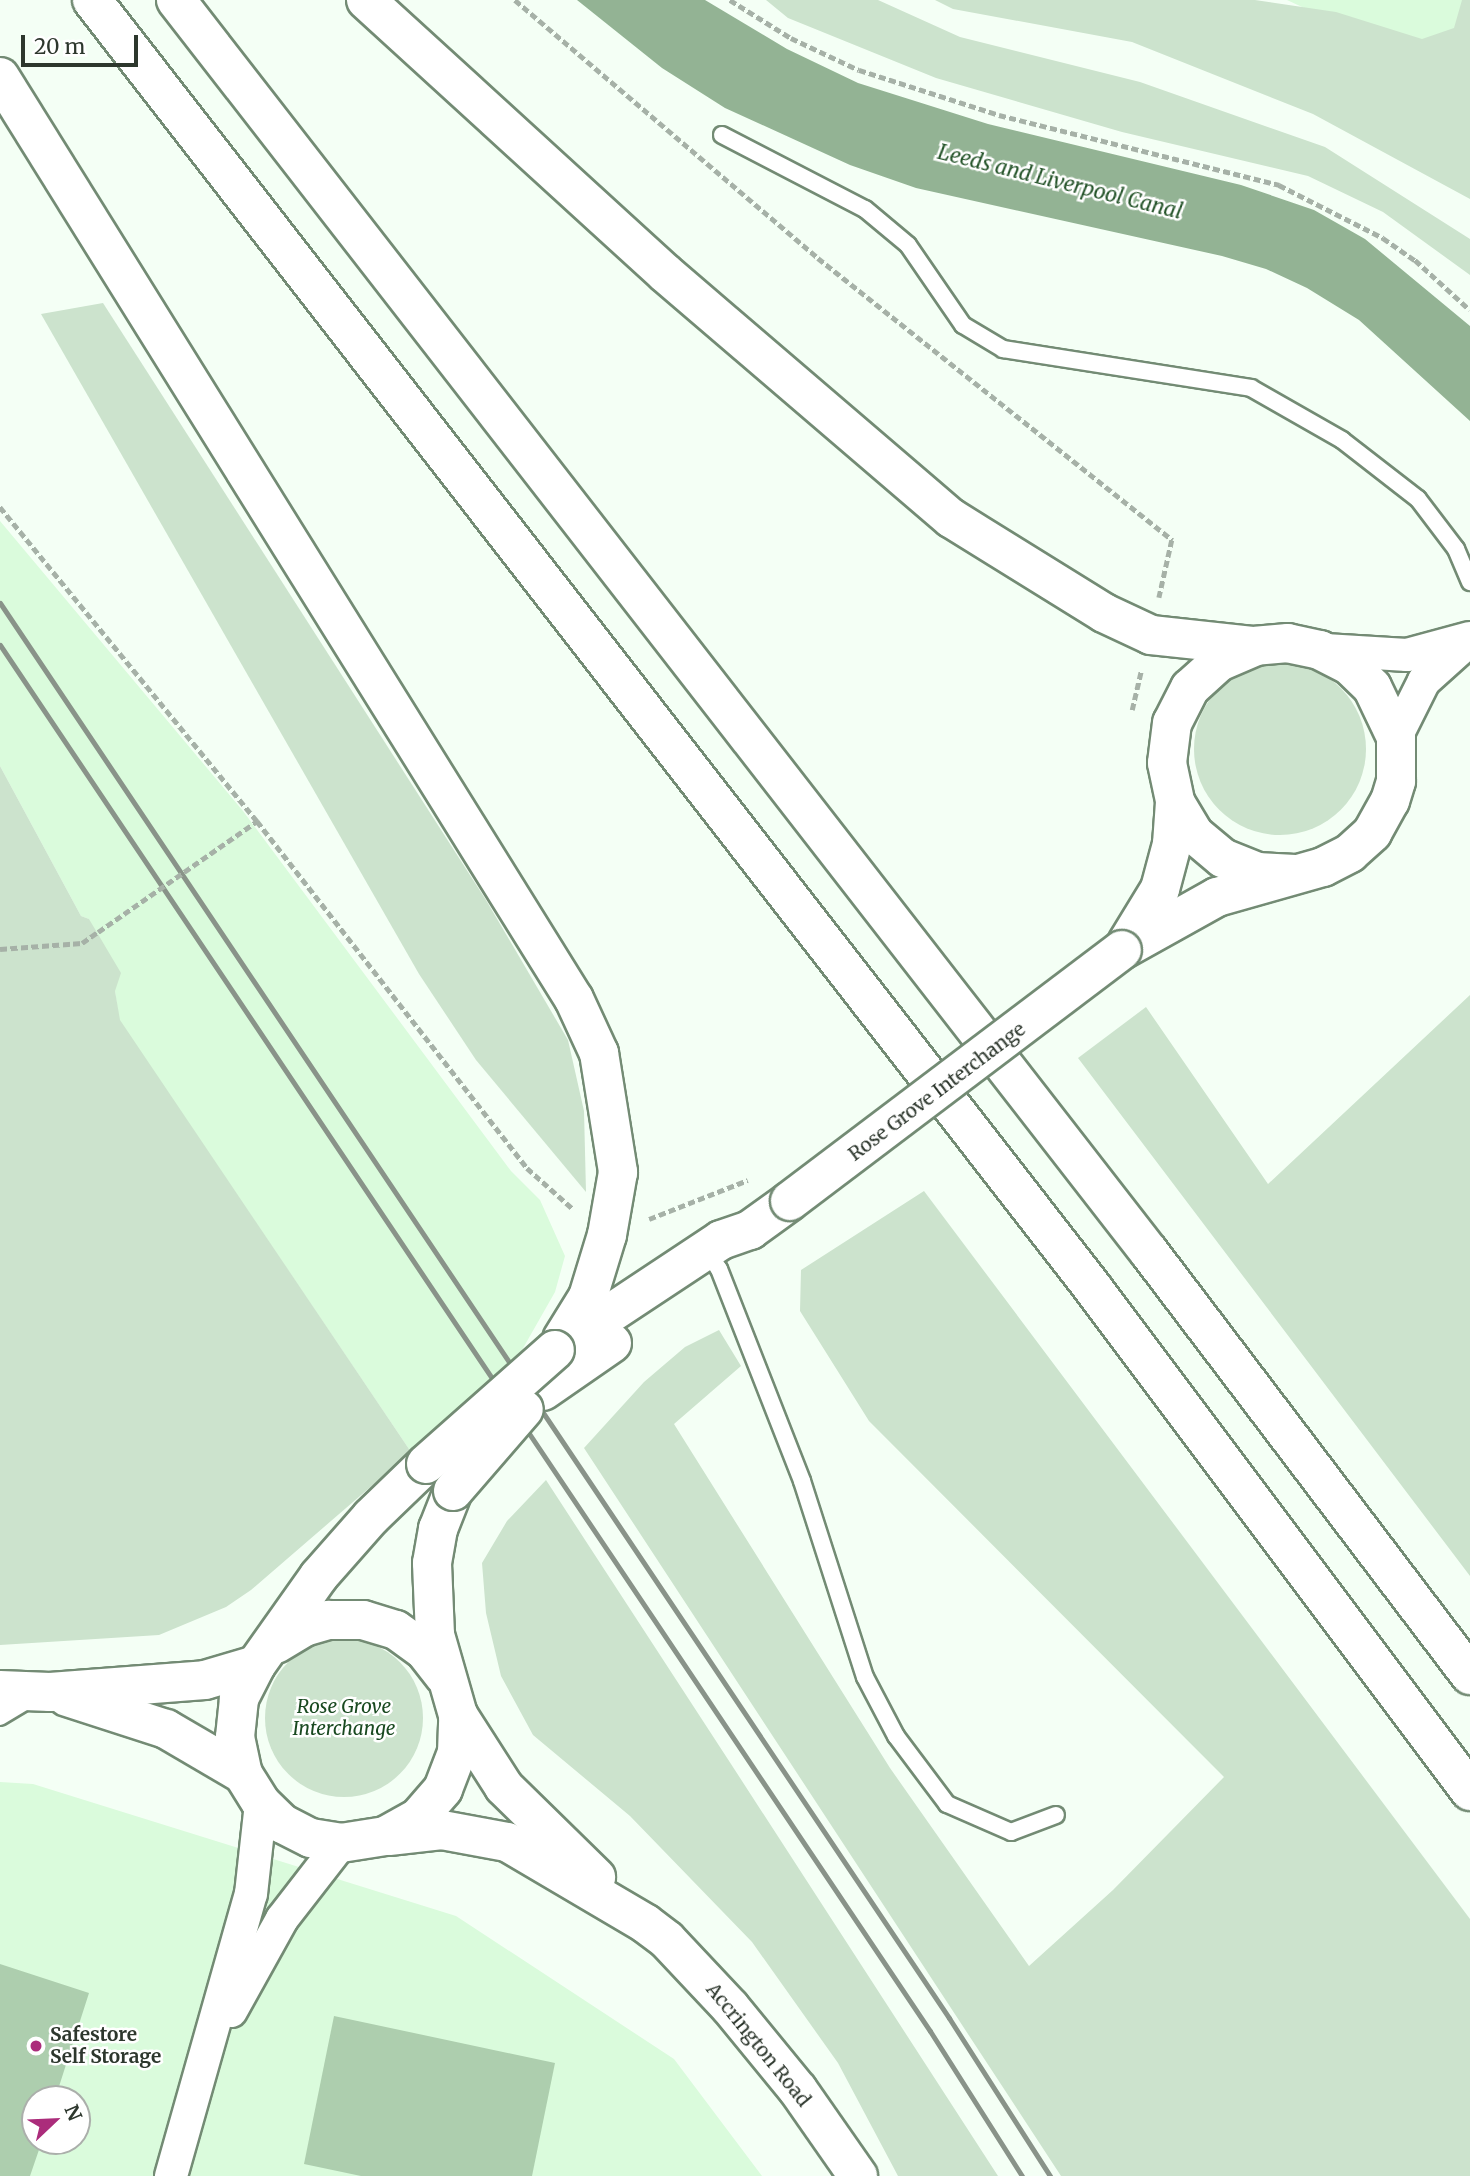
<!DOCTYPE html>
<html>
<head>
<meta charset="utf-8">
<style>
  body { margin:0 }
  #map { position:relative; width:1470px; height:2176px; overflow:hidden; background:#f4fff5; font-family:Merriweather,serif }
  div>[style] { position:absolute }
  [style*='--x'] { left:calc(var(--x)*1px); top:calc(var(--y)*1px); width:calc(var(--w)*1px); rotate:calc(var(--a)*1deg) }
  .built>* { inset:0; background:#dafbdc }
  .green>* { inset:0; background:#cce3cd }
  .round { border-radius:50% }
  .water>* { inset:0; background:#93b394 }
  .building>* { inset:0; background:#adceae }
  .path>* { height:4.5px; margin-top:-2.25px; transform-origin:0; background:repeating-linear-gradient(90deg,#a6b1a7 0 7px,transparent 0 10.5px) }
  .roads { filter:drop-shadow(2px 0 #738b74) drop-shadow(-2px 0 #738b74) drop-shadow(0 2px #738b74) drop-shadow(0 -2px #738b74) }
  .service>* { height:16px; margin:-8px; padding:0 8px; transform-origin:8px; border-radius:8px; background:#fff }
  .minor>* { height:32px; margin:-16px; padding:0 16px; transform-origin:16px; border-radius:16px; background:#fff }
  .primary>* { height:38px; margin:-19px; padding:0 19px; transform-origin:19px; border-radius:19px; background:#fff }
  .trunk>* { height:38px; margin:-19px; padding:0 19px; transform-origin:19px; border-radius:19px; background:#fff }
  .motorway>* { height:38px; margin:-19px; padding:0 19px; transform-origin:19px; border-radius:19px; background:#fff }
  .rail>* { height:5px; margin:-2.5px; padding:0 2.5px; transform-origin:2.5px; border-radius:2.5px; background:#899389 }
  .path-bridge>* { height:4.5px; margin-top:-2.25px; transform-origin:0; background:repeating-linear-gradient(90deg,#a6b1a7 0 7px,transparent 0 10.5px) }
  .bridges { filter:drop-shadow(2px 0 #738b74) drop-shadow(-2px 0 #738b74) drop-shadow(0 2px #738b74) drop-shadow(0 -2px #738b74) }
  .trunk-bridge>* { height:38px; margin:-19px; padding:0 19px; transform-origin:19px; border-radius:19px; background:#fff }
  .dots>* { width:19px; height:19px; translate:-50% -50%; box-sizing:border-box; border:4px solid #fff; border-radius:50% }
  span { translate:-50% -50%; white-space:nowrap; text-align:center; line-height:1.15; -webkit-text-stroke:5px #fff; paint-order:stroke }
  .street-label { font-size:19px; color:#2d372d }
  .park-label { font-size:19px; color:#194920; font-style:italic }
  .poi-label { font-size:19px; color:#2d372d; font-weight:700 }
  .left { translate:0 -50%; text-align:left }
  .water-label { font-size:21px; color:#25542a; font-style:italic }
  .north { position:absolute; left:21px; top:2085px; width:70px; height:70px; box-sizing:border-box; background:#fff; border:2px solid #abafab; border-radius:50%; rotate:67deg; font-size:19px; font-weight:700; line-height:28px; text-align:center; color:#2d372d }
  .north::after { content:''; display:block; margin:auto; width:24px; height:32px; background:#ab2c7b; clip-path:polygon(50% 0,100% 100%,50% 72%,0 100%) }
  .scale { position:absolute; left:21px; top:35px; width:117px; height:32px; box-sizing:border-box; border:4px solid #2d372d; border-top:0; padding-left:9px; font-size:21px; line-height:24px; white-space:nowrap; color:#2d372d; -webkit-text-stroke:5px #fff; paint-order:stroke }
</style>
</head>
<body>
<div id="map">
  <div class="built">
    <div style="clip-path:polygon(1287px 0,1470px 0,1470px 101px,1423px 63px)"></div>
    <div style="clip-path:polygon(0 521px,243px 811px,511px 1171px,540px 1200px,565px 1256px,555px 1292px,522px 1350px,411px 1452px,119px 1020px,115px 991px,89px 919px,81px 916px,0 766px)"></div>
    <div style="clip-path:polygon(evenodd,0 1782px,33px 1784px,456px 1916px,674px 2059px,762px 2176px,0 2176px,0 1782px,35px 2099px,77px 2099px,77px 2141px,35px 2141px,35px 2099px)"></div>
  </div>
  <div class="green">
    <div style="clip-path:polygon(766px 0,878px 0,960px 37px,1140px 82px,1325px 147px,1470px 239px,1470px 275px,1383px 212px,1308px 176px,1122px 132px,936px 78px,788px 18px)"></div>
    <div style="clip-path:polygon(935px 0,1255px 0,1336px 12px,1422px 39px,1454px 28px,1462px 0,1470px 0,1470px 199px,1313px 114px,1132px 42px,953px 9px)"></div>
    <div style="clip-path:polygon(103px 303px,486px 900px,568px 1040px,584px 1111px,586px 1192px,476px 1060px,419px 974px,41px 314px)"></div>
    <div class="round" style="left:1194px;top:663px;width:172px;height:172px"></div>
    <div style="clip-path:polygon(0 766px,81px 916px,89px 919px,121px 973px,115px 991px,120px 1020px,411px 1452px,251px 1590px,226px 1607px,159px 1635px,0 1645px)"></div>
    <div style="clip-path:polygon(1470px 995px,1470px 1576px,1078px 1058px,1146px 1007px,1268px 1184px)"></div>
    <div style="clip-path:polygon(924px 1191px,1470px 1919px,1470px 2176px,1061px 2176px,584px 1448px,644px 1382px,685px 1347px,719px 1330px,741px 1366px,674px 1424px,890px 1768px,1029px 1966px,1113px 1890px,1224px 1777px,869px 1421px,800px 1311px,801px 1270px)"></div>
    <div style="clip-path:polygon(546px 1480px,731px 1764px,998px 2176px,898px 2176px,838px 2063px,752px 1942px,630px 1816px,533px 1735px,501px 1676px,486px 1613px,482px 1563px,507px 1521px)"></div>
    <div class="round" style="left:265px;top:1639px;width:158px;height:158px"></div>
  </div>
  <div class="water">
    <div style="clip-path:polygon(577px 0,705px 0,787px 49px,858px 83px,988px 124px,1241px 185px,1314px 210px,1365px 239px,1470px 326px,1470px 421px,1359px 320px,1307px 288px,1266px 269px,1222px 256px,916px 188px,850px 165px,725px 108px,662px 68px)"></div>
  </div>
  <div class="building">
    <div style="clip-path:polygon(0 1964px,89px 1993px,55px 2099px,35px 2099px,35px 2141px,42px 2141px,30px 2176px,0 2176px)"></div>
    <div style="clip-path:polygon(334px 2016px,555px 2063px,532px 2176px,361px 2176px,304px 2164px)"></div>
  </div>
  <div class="path">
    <div style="--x:515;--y:0;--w:398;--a:40.4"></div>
    <div style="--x:818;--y:258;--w:453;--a:38.5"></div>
    <div style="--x:1172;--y:540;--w:59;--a:102.6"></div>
    <div style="--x:730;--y:0;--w:72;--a:31.9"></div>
    <div style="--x:791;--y:38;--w:75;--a:25.2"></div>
    <div style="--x:859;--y:70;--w:147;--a:17.8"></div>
    <div style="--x:999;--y:115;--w:289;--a:14"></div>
    <div style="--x:1279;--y:185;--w:117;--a:27"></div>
    <div style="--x:1383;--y:238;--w:39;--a:35"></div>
    <div style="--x:1415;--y:260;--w:74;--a:42.3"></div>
    <div style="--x:0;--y:507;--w:406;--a:50.7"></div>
    <div style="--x:257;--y:821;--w:440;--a:52.1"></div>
    <div style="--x:527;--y:1168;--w:60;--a:41.6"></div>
    <div style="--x:1132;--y:710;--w:40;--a:-77"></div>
    <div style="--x:0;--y:949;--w:82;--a:-4.2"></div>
    <div style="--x:82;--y:943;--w:19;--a:-35"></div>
    <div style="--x:649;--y:1219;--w:106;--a:-21.5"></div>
  </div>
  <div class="roads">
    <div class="service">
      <div style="--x:722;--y:135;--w:161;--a:27.4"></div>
      <div style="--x:865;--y:209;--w:56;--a:39.9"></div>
      <div style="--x:908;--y:245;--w:97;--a:55.5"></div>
      <div style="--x:963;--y:325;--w:47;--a:31"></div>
      <div style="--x:1003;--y:349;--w:251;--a:8.9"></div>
      <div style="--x:1251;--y:388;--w:105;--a:29.7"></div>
      <div style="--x:1342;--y:440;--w:96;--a:37.8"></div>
      <div style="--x:1418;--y:499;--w:63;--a:52.8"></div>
      <div style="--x:1456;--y:549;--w:36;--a:67"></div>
      <div style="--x:706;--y:1250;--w:23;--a:56"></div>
      <div style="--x:719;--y:1269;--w:228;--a:68.6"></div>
      <div style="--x:802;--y:1481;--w:206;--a:72.2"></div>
      <div style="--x:865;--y:1677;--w:67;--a:62.3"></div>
      <div style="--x:896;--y:1736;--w:85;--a:53.1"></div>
      <div style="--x:947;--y:1804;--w:70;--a:23.6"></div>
      <div style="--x:1011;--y:1832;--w:48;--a:-20.7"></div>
      <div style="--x:0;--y:1717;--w:35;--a:-31"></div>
    </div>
    <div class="minor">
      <div style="--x:1325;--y:650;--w:82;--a:3.5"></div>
      <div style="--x:1407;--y:655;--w:65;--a:-15.1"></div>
      <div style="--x:1396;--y:737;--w:63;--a:-63.4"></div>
      <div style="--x:1424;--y:681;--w:52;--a:-41.9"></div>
      <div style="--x:231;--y:2011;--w:105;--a:-61"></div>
      <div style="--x:282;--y:1919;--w:96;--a:-52.2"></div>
      <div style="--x:171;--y:2176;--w:293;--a:-74.2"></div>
      <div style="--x:251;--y:1894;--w:92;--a:-83.7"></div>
    </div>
    <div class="primary">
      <div style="--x:0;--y:1690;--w:50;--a:2.3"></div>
      <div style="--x:50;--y:1692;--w:155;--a:-4.4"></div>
      <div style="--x:205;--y:1680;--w:53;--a:-16.4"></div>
      <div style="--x:67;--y:1697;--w:104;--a:17.9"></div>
      <div style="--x:166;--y:1729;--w:89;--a:30.3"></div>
    </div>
    <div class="trunk">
      <div style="--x:1104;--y:613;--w:52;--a:25.1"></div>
      <div style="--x:1151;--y:635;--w:104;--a:6.1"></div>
      <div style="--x:1127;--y:943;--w:63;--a:-58.6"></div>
      <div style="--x:1160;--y:889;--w:47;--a:-75.1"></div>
      <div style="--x:1172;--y:844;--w:42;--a:-85.9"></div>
      <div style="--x:1122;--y:950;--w:109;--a:-29.2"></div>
      <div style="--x:1217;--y:897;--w:110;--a:-15.8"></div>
      <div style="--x:1323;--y:867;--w:30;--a:-27"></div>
      <div style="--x:1350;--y:853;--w:30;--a:-42"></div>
      <div style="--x:1372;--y:833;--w:37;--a:-61"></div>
      <div style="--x:1390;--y:801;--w:21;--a:-73"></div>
      <div style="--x:1396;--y:781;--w:44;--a:-90"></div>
      <div style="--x:1396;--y:737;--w:55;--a:-115.6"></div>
      <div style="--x:1372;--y:687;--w:32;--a:-136"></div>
      <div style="--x:1349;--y:665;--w:33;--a:-153"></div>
      <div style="--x:1320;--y:650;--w:33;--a:-168"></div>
      <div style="--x:1288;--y:643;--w:32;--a:175"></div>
      <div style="--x:1256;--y:646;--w:40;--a:156.6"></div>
      <div style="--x:1219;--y:662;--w:39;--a:138"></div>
      <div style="--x:1190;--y:688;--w:39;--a:117"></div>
      <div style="--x:1172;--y:723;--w:40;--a:97.1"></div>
      <div style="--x:1167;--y:763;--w:40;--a:78"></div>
      <div style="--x:1175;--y:802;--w:37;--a:59"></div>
      <div style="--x:1194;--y:834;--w:38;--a:40"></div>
      <div style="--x:1223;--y:858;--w:37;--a:22"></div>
      <div style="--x:1257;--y:872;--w:38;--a:3"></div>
      <div style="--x:562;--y:1339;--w:49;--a:-58.2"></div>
      <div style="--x:588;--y:1297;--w:65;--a:-73"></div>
      <div style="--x:607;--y:1235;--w:64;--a:-80.1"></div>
      <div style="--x:555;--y:1350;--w:199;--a:-33.5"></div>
      <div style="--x:721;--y:1240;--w:31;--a:-19"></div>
      <div style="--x:750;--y:1230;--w:49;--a:-35.9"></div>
      <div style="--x:543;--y:1391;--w:84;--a:-34.8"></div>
      <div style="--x:426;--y:1464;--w:76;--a:136.1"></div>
      <div style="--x:371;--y:1517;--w:79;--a:131.4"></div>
      <div style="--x:319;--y:1576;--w:109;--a:125.3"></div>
      <div style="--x:256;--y:1665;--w:38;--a:117"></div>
      <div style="--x:239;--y:1699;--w:38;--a:96"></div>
      <div style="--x:235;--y:1737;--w:38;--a:78"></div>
      <div style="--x:243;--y:1774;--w:34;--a:58"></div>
      <div style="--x:261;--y:1803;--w:30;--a:44"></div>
      <div style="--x:283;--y:1824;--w:31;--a:27"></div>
      <div style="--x:311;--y:1838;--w:30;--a:9"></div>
      <div style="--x:341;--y:1843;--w:45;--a:-9"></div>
      <div style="--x:385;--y:1836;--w:38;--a:-29"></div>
      <div style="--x:418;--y:1818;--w:38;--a:-49"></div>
      <div style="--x:443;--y:1789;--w:39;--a:-69"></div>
      <div style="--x:457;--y:1753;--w:38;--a:-88"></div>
      <div style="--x:458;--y:1715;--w:83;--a:-106"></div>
      <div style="--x:435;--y:1635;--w:72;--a:-92.4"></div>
      <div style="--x:432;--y:1563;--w:35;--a:-80"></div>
      <div style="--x:438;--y:1529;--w:41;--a:-68.5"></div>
      <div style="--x:276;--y:1644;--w:33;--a:-31"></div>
      <div style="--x:304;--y:1627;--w:26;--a:-16"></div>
      <div style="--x:329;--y:1620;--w:34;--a:0"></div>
      <div style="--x:363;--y:1620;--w:34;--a:17"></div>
      <div style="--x:396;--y:1630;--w:34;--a:36"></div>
      <div style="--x:424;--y:1650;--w:33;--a:52"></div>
      <div style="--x:458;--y:1715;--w:85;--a:57.4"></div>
      <div style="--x:504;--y:1787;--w:129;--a:44.4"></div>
      <div style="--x:391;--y:1836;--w:51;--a:-6.7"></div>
      <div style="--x:442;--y:1830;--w:66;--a:10.5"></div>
      <div style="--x:507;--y:1842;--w:161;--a:30.5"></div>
      <div style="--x:646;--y:1924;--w:26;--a:37"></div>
      <div style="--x:667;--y:1940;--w:92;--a:46.8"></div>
      <div style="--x:730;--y:2007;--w:107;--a:50.7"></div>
      <div style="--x:798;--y:2090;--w:105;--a:55.1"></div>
    </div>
    <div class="motorway">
      <div style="--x:92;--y:0;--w:1630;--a:52.15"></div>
      <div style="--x:1092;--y:1287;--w:630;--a:53.13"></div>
      <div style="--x:176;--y:0;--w:1586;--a:52.15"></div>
      <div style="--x:1149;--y:1252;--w:531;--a:52.81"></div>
      <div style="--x:366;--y:0;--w:405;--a:42.4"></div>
      <div style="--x:665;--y:273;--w:377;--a:40.6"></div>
      <div style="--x:951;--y:518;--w:180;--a:31.8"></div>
      <div style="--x:0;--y:77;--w:1086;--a:58.1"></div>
      <div style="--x:574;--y:999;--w:60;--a:65.2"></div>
      <div style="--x:599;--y:1053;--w:121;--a:80.9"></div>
    </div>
  </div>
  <div class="rail">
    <div style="--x:0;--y:603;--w:1704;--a:56.15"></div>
    <div style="--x:949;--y:2018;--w:188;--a:57.4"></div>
    <div style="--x:0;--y:645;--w:1669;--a:56.14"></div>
    <div style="--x:930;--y:2031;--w:172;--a:57.6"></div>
  </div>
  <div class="path-bridge">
    <div style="--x:98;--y:932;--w:194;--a:-34.9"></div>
  </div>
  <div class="bridges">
    <div class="trunk-bridge">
      <div style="--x:790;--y:1201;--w:416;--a:-37.1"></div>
      <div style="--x:426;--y:1464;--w:172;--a:-41.5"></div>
      <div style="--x:453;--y:1491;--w:108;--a:-49.1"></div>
    </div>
  </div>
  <div class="dots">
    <div style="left:36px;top:2046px;background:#ab2c7b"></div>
  </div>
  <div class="street-label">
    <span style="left:937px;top:1092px;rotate:-37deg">Rose Grove Interchange</span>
    <span style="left:758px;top:2045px;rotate:51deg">Accrington Road</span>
  </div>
  <div class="park-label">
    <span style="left:344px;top:1718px">Rose Grove<br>Interchange</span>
  </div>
  <div class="poi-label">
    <span class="left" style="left:50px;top:2046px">Safestore<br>Self Storage</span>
  </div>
  <div class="water-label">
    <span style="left:1060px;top:182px;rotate:14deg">Leeds and Liverpool Canal</span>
  </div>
  <div class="north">N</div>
  <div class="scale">20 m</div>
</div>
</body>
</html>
